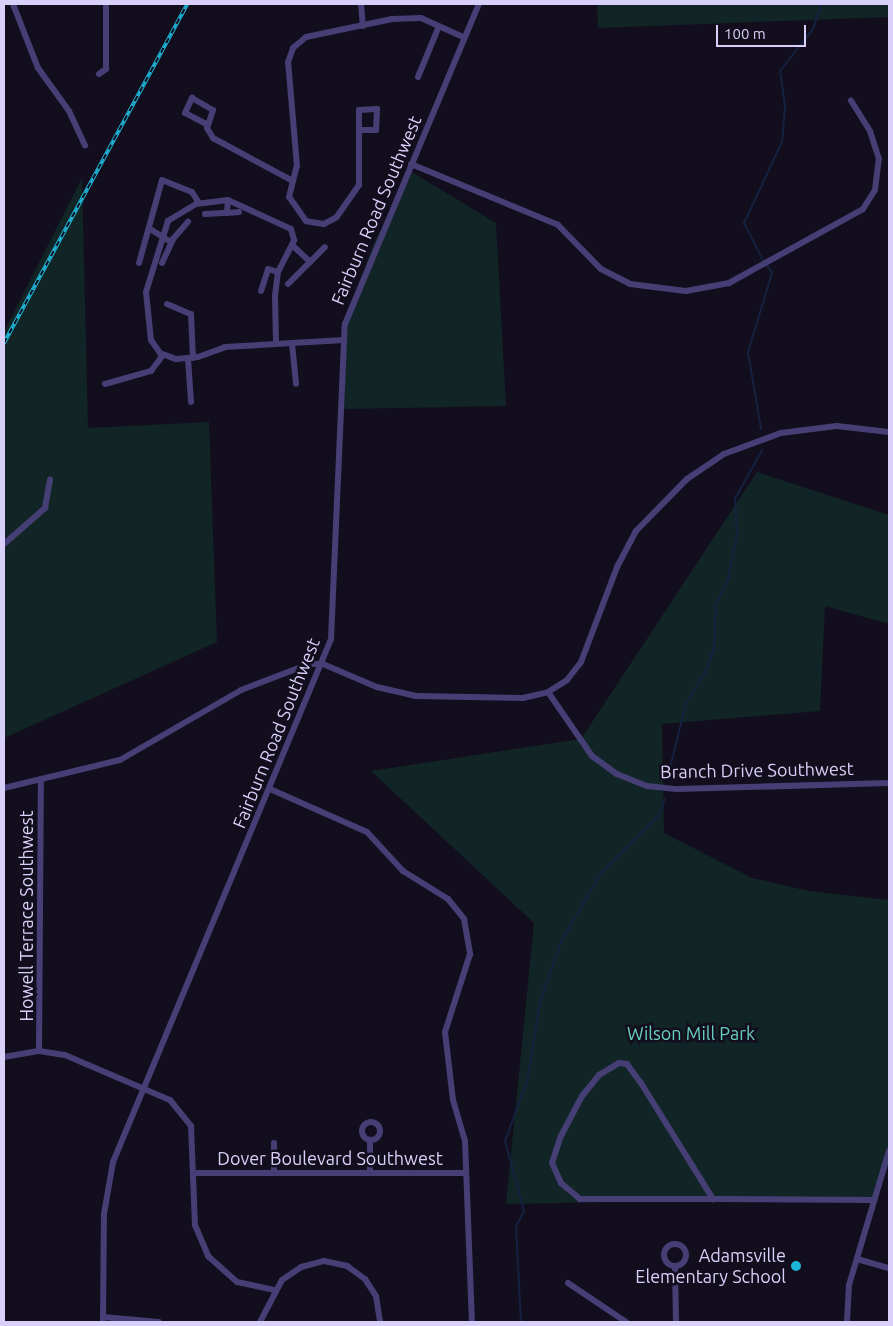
<!DOCTYPE html>
<html>
<head>
<meta charset="utf-8">
<style>
  body { margin:0 }
  #map { position:relative; width:893px; height:1326px; overflow:hidden; background:#120e1d; font-family:Ubuntu,sans-serif }
  div>[style] { position:absolute }
  [style*='--x'] { left:calc(var(--x)*1px); top:calc(var(--y)*1px); width:calc(var(--w)*1px); rotate:calc(var(--a)*1deg) }
  .green>* { inset:0; background:#122526 }
  .stream>* { height:2px; margin:-1px; padding:0 1px; transform-origin:1px; border-radius:1px; background:#152140 }
  .minor>* { height:6px; margin:-3px; padding:0 3px; transform-origin:3px; border-radius:3px; background:#463f76 }
  .minor>.ring { margin:-3px; padding:0; box-sizing:content-box; background:none; border:6px solid #463f76; border-radius:50% }
  .rail>* { height:4px; margin-top:-2px; transform-origin:0; background:repeating-linear-gradient(90deg,#120e1d 0 5.5px,#1db5d8 0 11px); box-sizing:border-box; border-block:1px solid #1db5d8 }
  .dots>* { width:14px; height:14px; translate:-50% -50%; box-sizing:border-box; border:2px solid #120e1d; border-radius:50% }
  span { translate:-50% -50%; white-space:nowrap; text-align:center; line-height:1.15; -webkit-text-stroke:5px #120e1d; paint-order:stroke }
  .street-label { font-size:18px; color:#d9d0f9 }
  .park-label { font-size:18px; color:#67cebe }
  .poi-label { font-size:18px; color:#d9d0f9 }
  .right { translate:-100% -50%; text-align:right }
  .frame { position:absolute; inset:0; border:5px solid #d9d0f9; pointer-events:none }
  .scale { position:absolute; left:716px; top:25px; width:90px; height:22px; box-sizing:border-box; border:2px solid #d9d0f9; border-top:0; padding-left:6px; font-size:15px; line-height:18px; white-space:nowrap; color:#d9d0f9; -webkit-text-stroke:4px #120e1d; paint-order:stroke }
</style>
</head>
<body>
<div id="map">
  <div class="green">
    <div style="clip-path:polygon(597px 4px,889px 4px,889px 17px,598px 28px)"></div>
    <div style="clip-path:polygon(410px 171px,496px 223px,506px 406px,344px 409px,346px 318px,374px 243px)"></div>
    <div style="clip-path:polygon(82px 178px,88px 428px,209px 422px,217px 642px,4px 738px,4px 332px)"></div>
    <div style="clip-path:polygon(757px 472px,889px 515px,889px 624px,825px 606px,820px 711px,662px 724px,664px 833px,752px 878px,809px 891px,889px 900px,889px 1146px,874px 1203px,773px 1199px,506px 1204px,534px 923px,371px 771px,581px 739px)"></div>
  </div>
  <div class="stream">
    <div style="--x:764;--y:262;--w:44;--a:-117.1"></div>
    <div style="--x:744;--y:223;--w:89;--a:-64.9"></div>
    <div style="--x:782;--y:142;--w:36;--a:-85"></div>
    <div style="--x:785;--y:106;--w:35;--a:-98"></div>
    <div style="--x:780;--y:71;--w:53;--a:-51.8"></div>
    <div style="--x:813;--y:29;--w:26;--a:-72"></div>
    <div style="--x:761;--y:429;--w:78;--a:-99.6"></div>
    <div style="--x:748;--y:352;--w:83;--a:-73.1"></div>
    <div style="--x:772;--y:273;--w:9;--a:-122"></div>
    <div style="--x:667;--y:780;--w:79;--a:-76.1"></div>
    <div style="--x:686;--y:703;--w:36;--a:-58"></div>
    <div style="--x:705;--y:673;--w:27;--a:-70"></div>
    <div style="--x:714;--y:648;--w:44;--a:-87.4"></div>
    <div style="--x:716;--y:604;--w:28;--a:-64"></div>
    <div style="--x:728;--y:579;--w:45;--a:-78.4"></div>
    <div style="--x:737;--y:535;--w:36;--a:-93"></div>
    <div style="--x:735;--y:499;--w:56;--a:-61.1"></div>
    <div style="--x:521;--y:1322;--w:95;--a:-93"></div>
    <div style="--x:516;--y:1227;--w:18;--a:-63"></div>
    <div style="--x:524;--y:1211;--w:73;--a:-105.2"></div>
    <div style="--x:505;--y:1141;--w:63;--a:-69.6"></div>
    <div style="--x:527;--y:1082;--w:81;--a:-80.8"></div>
    <div style="--x:540;--y:1002;--w:64;--a:-70.7"></div>
    <div style="--x:561;--y:942;--w:80;--a:-59.9"></div>
    <div style="--x:601;--y:873;--w:81;--a:-45"></div>
    <div style="--x:658;--y:816;--w:18;--a:-68"></div>
  </div>
  <div class="minor">
    <div style="--x:13;--y:4;--w:69;--a:68.7"></div>
    <div style="--x:38;--y:68;--w:53;--a:54.2"></div>
    <div style="--x:69;--y:111;--w:38;--a:65"></div>
    <div style="--x:361;--y:4;--w:22;--a:85"></div>
    <div style="--x:99;--y:74;--w:9;--a:-36"></div>
    <div style="--x:106;--y:69;--w:65;--a:-90"></div>
    <div style="--x:418;--y:77;--w:55;--a:-67.6"></div>
    <div style="--x:208;--y:125;--w:26;--a:-152"></div>
    <div style="--x:185;--y:113;--w:17;--a:-65"></div>
    <div style="--x:192;--y:98;--w:24;--a:30"></div>
    <div style="--x:213;--y:110;--w:19;--a:108"></div>
    <div style="--x:207;--y:128;--w:12;--a:59"></div>
    <div style="--x:213;--y:138;--w:91;--a:28.3"></div>
    <div style="--x:359;--y:130;--w:17;--a:0"></div>
    <div style="--x:376;--y:130;--w:21;--a:-87"></div>
    <div style="--x:377;--y:109;--w:18;--a:177"></div>
    <div style="--x:359;--y:110;--w:75;--a:90"></div>
    <div style="--x:359;--y:185;--w:39;--a:125"></div>
    <div style="--x:337;--y:217;--w:15;--a:152"></div>
    <div style="--x:324;--y:224;--w:18;--a:-171"></div>
    <div style="--x:306;--y:221;--w:29;--a:-125"></div>
    <div style="--x:289;--y:197;--w:32;--a:-76"></div>
    <div style="--x:297;--y:166;--w:104;--a:-94.9"></div>
    <div style="--x:288;--y:62;--w:15;--a:-70"></div>
    <div style="--x:293;--y:48;--w:17;--a:-40"></div>
    <div style="--x:306;--y:37;--w:88;--a:-11.8"></div>
    <div style="--x:392;--y:19;--w:29;--a:-2"></div>
    <div style="--x:421;--y:18;--w:48;--a:24.4"></div>
    <div style="--x:411;--y:164;--w:159;--a:22.5"></div>
    <div style="--x:558;--y:225;--w:62;--a:45.7"></div>
    <div style="--x:601;--y:269;--w:33;--a:27"></div>
    <div style="--x:630;--y:284;--w:56;--a:7.1"></div>
    <div style="--x:686;--y:291;--w:44;--a:-10.5"></div>
    <div style="--x:729;--y:283;--w:153;--a:-28.9"></div>
    <div style="--x:863;--y:209;--w:22;--a:-58"></div>
    <div style="--x:875;--y:190;--w:31;--a:-83"></div>
    <div style="--x:879;--y:159;--w:29;--a:-108"></div>
    <div style="--x:870;--y:131;--w:36;--a:-122"></div>
    <div style="--x:227;--y:213;--w:12;--a:-5"></div>
    <div style="--x:205;--y:214;--w:22;--a:-3"></div>
    <div style="--x:227;--y:213;--w:13;--a:-86"></div>
    <div style="--x:150;--y:229;--w:25;--a:32"></div>
    <div style="--x:292;--y:245;--w:25;--a:43"></div>
    <div style="--x:139;--y:263;--w:86;--a:-74.5"></div>
    <div style="--x:162;--y:180;--w:32;--a:22"></div>
    <div style="--x:192;--y:192;--w:13;--a:58"></div>
    <div style="--x:162;--y:263;--w:26;--a:-65"></div>
    <div style="--x:173;--y:239;--w:23;--a:-49"></div>
    <div style="--x:288;--y:284;--w:52;--a:-45"></div>
    <div style="--x:261;--y:291;--w:23;--a:-72"></div>
    <div style="--x:268;--y:269;--w:10;--a:17"></div>
    <div style="--x:167;--y:304;--w:26;--a:23"></div>
    <div style="--x:191;--y:314;--w:44;--a:87.4"></div>
    <div style="--x:276;--y:343;--w:47;--a:-91.2"></div>
    <div style="--x:275;--y:296;--w:24;--a:-83"></div>
    <div style="--x:278;--y:272;--w:36;--a:-63"></div>
    <div style="--x:294;--y:240;--w:11;--a:-105"></div>
    <div style="--x:291;--y:229;--w:69;--a:-155.3"></div>
    <div style="--x:228;--y:200;--w:32;--a:173"></div>
    <div style="--x:196;--y:204;--w:33;--a:149"></div>
    <div style="--x:168;--y:221;--w:74;--a:107.2"></div>
    <div style="--x:146;--y:292;--w:48;--a:84.1"></div>
    <div style="--x:151;--y:340;--w:16;--a:55"></div>
    <div style="--x:160;--y:353;--w:17;--a:21"></div>
    <div style="--x:176;--y:359;--w:22;--a:-5"></div>
    <div style="--x:198;--y:357;--w:29;--a:-20"></div>
    <div style="--x:225;--y:347;--w:119;--a:-3.4"></div>
    <div style="--x:292;--y:343;--w:41;--a:84.4"></div>
    <div style="--x:188;--y:358;--w:44;--a:86.1"></div>
    <div style="--x:105;--y:384;--w:48;--a:-15.8"></div>
    <div style="--x:151;--y:371;--w:20;--a:-53"></div>
    <div style="--x:4;--y:544;--w:55;--a:-41.3"></div>
    <div style="--x:45;--y:508;--w:29;--a:-80"></div>
    <div style="--x:548;--y:692;--w:78;--a:55.5"></div>
    <div style="--x:592;--y:756;--w:31;--a:36"></div>
    <div style="--x:617;--y:774;--w:32;--a:22"></div>
    <div style="--x:647;--y:786;--w:30;--a:6"></div>
    <div style="--x:677;--y:789;--w:212;--a:-1.6"></div>
    <div style="--x:4;--y:788;--w:119;--a:-13.6"></div>
    <div style="--x:120;--y:760;--w:140;--a:-30"></div>
    <div style="--x:241;--y:690;--w:73;--a:-20.9"></div>
    <div style="--x:309;--y:664;--w:14;--a:0"></div>
    <div style="--x:323;--y:664;--w:59;--a:23.1"></div>
    <div style="--x:377;--y:687;--w:39;--a:13"></div>
    <div style="--x:415;--y:696;--w:108;--a:1.1"></div>
    <div style="--x:523;--y:698;--w:26;--a:-13"></div>
    <div style="--x:548;--y:692;--w:22;--a:-32"></div>
    <div style="--x:567;--y:680;--w:23;--a:-52"></div>
    <div style="--x:581;--y:662;--w:102;--a:-69.2"></div>
    <div style="--x:617;--y:567;--w:41;--a:-62.2"></div>
    <div style="--x:636;--y:531;--w:73;--a:-45.6"></div>
    <div style="--x:687;--y:479;--w:45;--a:-34"></div>
    <div style="--x:724;--y:454;--w:61;--a:-20.2"></div>
    <div style="--x:781;--y:433;--w:56;--a:-7.1"></div>
    <div style="--x:837;--y:426;--w:52;--a:6.6"></div>
    <div style="--x:270;--y:789;--w:106;--a:23.9"></div>
    <div style="--x:367;--y:832;--w:53;--a:47.3"></div>
    <div style="--x:403;--y:871;--w:53;--a:31.9"></div>
    <div style="--x:448;--y:899;--w:26;--a:51"></div>
    <div style="--x:464;--y:919;--w:36;--a:80"></div>
    <div style="--x:470;--y:954;--w:82;--a:107.8"></div>
    <div style="--x:445;--y:1032;--w:68;--a:83.3"></div>
    <div style="--x:453;--y:1100;--w:43;--a:73.7"></div>
    <div style="--x:465;--y:1141;--w:181;--a:87.8"></div>
    <div style="--x:39;--y:1051;--w:270;--a:-89.6"></div>
    <div style="--x:4;--y:1057;--w:36;--a:-10"></div>
    <div style="--x:39;--y:1051;--w:26;--a:9"></div>
    <div style="--x:65;--y:1055;--w:114;--a:23.2"></div>
    <div style="--x:170;--y:1100;--w:33;--a:51"></div>
    <div style="--x:191;--y:1126;--w:99;--a:87.7"></div>
    <div style="--x:195;--y:1225;--w:34;--a:67"></div>
    <div style="--x:208;--y:1256;--w:39;--a:42"></div>
    <div style="--x:237;--y:1282;--w:40;--a:12"></div>
    <div style="--x:619;--y:1063;--w:8;--a:7"></div>
    <div style="--x:627;--y:1064;--w:24;--a:54"></div>
    <div style="--x:641;--y:1083;--w:137;--a:58.2"></div>
    <div style="--x:713;--y:1199;--w:133;--a:180"></div>
    <div style="--x:580;--y:1199;--w:25;--a:-140"></div>
    <div style="--x:561;--y:1183;--w:22;--a:-114"></div>
    <div style="--x:552;--y:1163;--w:28;--a:-72"></div>
    <div style="--x:561;--y:1136;--w:45;--a:-62.3"></div>
    <div style="--x:582;--y:1096;--w:27;--a:-51"></div>
    <div style="--x:599;--y:1075;--w:23;--a:-31"></div>
    <div class="ring" style="left:362px;top:1122px;width:12px;height:12px"></div>
    <div style="--x:274;--y:1143;--w:30;--a:90"></div>
    <div style="--x:194;--y:1173;--w:272;--a:0"></div>
    <div style="--x:370;--y:1173;--w:32;--a:-90"></div>
    <div style="--x:713;--y:1199;--w:161;--a:0.4"></div>
    <div class="ring" style="left:664px;top:1244px;width:16px;height:16px"></div>
    <div style="--x:857;--y:1259;--w:33;--a:16"></div>
    <div style="--x:675;--y:1266;--w:56;--a:89"></div>
    <div style="--x:568;--y:1283;--w:70;--a:33.9"></div>
    <div style="--x:103;--y:1317;--w:56;--a:5.1"></div>
    <div style="--x:103;--y:1322;--w:108;--a:-89.5"></div>
    <div style="--x:104;--y:1214;--w:53;--a:-80.2"></div>
    <div style="--x:113;--y:1162;--w:567;--a:-67.37"></div>
    <div style="--x:331;--y:639;--w:315;--a:-87.5"></div>
    <div style="--x:345;--y:324;--w:347;--a:-67.3"></div>
    <div style="--x:260;--y:1322;--w:47;--a:-62.4"></div>
    <div style="--x:282;--y:1280;--w:23;--a:-34"></div>
    <div style="--x:301;--y:1267;--w:24;--a:-15"></div>
    <div style="--x:324;--y:1261;--w:24;--a:12"></div>
    <div style="--x:347;--y:1266;--w:22;--a:36"></div>
    <div style="--x:365;--y:1279;--w:20;--a:57"></div>
    <div style="--x:376;--y:1296;--w:26;--a:81"></div>
    <div style="--x:847;--y:1322;--w:37;--a:-87"></div>
    <div style="--x:849;--y:1285;--w:140;--a:-73.4"></div>
  </div>
  <div class="rail">
    <div style="--x:4;--y:343;--w:385;--a:-61.6"></div>
  </div>
  <div class="dots">
    <div style="left:796px;top:1266px;background:#1db5d8"></div>
  </div>
  <div class="street-label">
    <span style="left:376px;top:210px;rotate:-67deg">Fairburn Road Southwest</span>
    <span style="left:276px;top:733px;rotate:-68deg">Fairburn Road Southwest</span>
    <span style="left:757px;top:770px;rotate:-1deg">Branch Drive Southwest</span>
    <span style="left:26px;top:916px;rotate:-90deg">Howell Terrace Southwest</span>
    <span style="left:330px;top:1158px">Dover Boulevard Southwest</span>
  </div>
  <div class="park-label">
    <span style="left:691px;top:1033px">Wilson Mill Park</span>
  </div>
  <div class="poi-label">
    <span class="right" style="left:786px;top:1266px">Adamsville<br>Elementary School</span>
  </div>
  <div class="frame"></div>
  <div class="scale">100 m</div>
</div>
</body>
</html>
